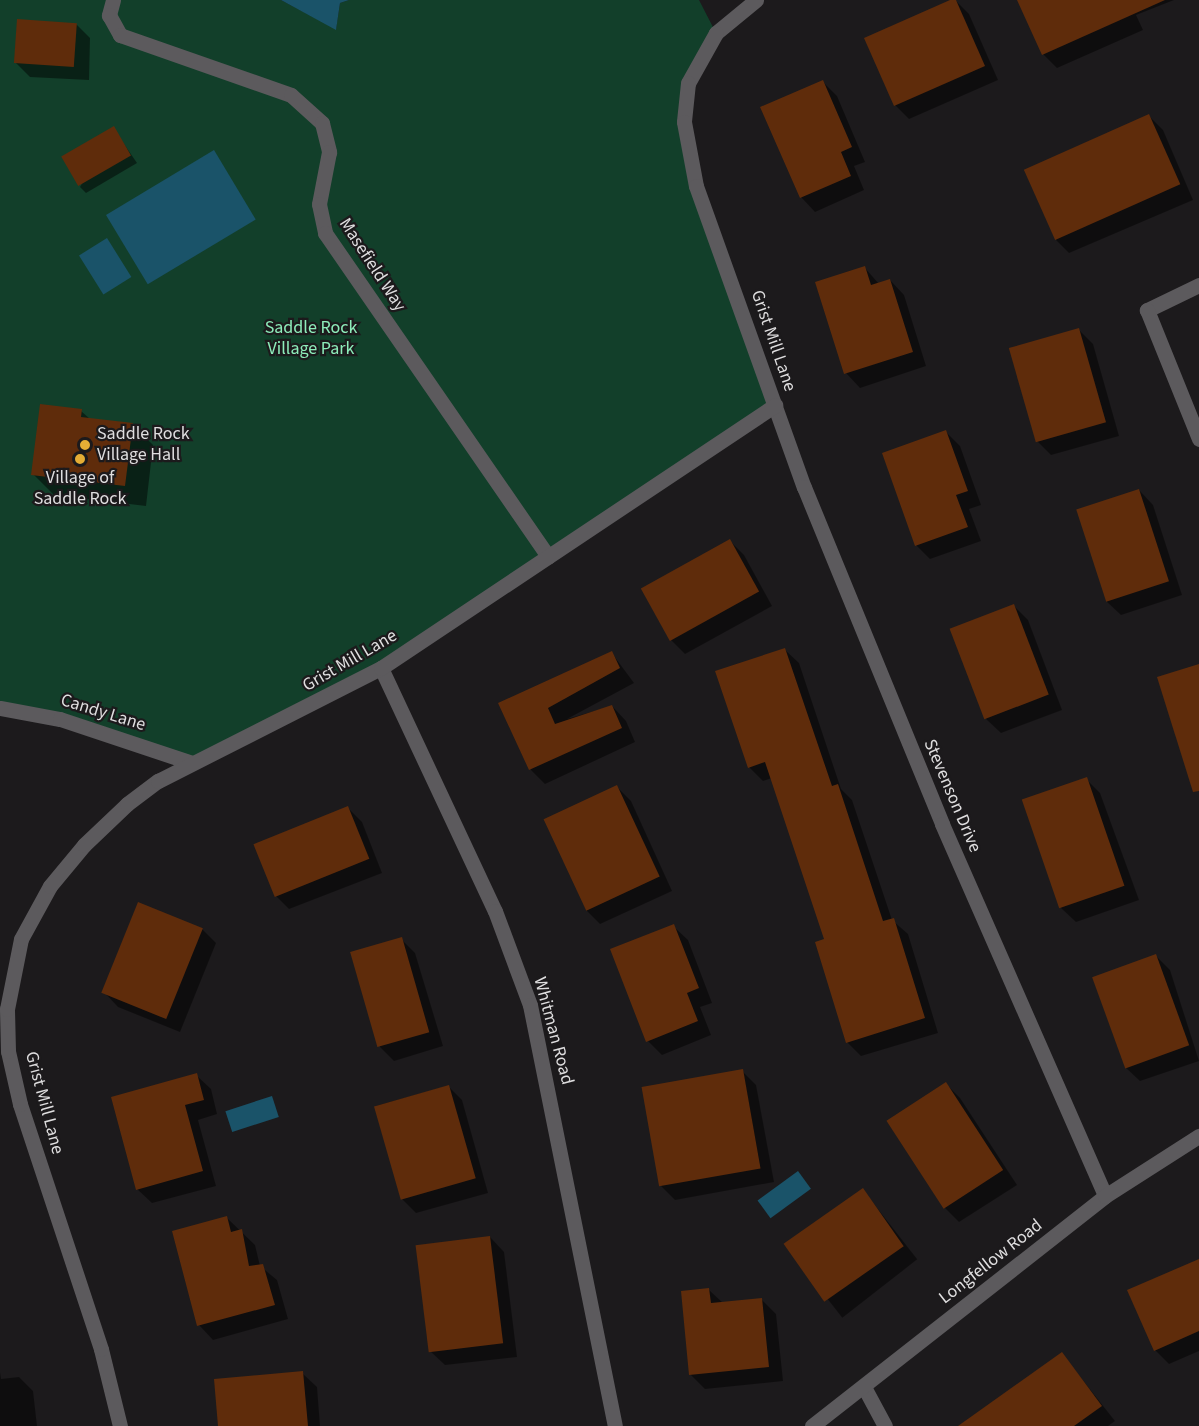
<!DOCTYPE html>
<html>
<head>
<meta charset="utf-8">
<style>
  body { margin:0 }
  #map { position:relative; width:1199px; height:1426px; overflow:hidden; background:#1c1a1c; font-family:"Source Sans 3",sans-serif }
  div>[style] { position:absolute }
  [style*='--x'] { left:calc(var(--x)*1px); top:calc(var(--y)*1px); width:calc(var(--w)*1px); rotate:calc(var(--a)*1deg) }
  .green>* { inset:0; background:#123f2a }
  .water>* { inset:0; background:#1a5369; transform-origin:0 0 }
  .shadow>* { inset:0; background:#0007; transform-origin:0 0 }
  .building>* { inset:0; background:#5f2c0b; transform-origin:0 0 }
  .minor>* { height:15px; margin:-7.5px; padding:0 7.5px; transform-origin:7.5px; border-radius:7.5px; background:#5c5a5d }
  .dots>* { width:16px; height:16px; translate:-50% -50%; box-sizing:border-box; border:3px solid #1c1a1c; border-radius:50% }
  span { translate:-50% -50%; white-space:nowrap; text-align:center; line-height:1.15; -webkit-text-stroke:4.5px #1c1a1c; paint-order:stroke }
  .street-label { font-size:18px; color:#dfdedf }
  .park-label { font-size:18px; color:#8decba }
  .poi-label { font-size:18px; color:#dfdedf }
  .left { translate:0 -50%; text-align:left }
</style>
</head>
<body>
<div id="map">
  <div class="green">
    <div style="clip-path:polygon(0 0,281px 0,336px 29px,340px 3px,349px 0,699px 0,716px 33px,696px 65px,688px 148px,775px 405px,381px 668px,192px 763px,0 708px)"></div>
  </div>
  <div class="water">
    <div style="clip-path:polygon(281px 0,349px 0,340px 3px,336px 30px)"></div>
    <div style="left:214px;top:150px;width:81px;height:126px;rotate:59deg"></div>
    <div style="left:107px;top:238px;width:46px;height:33px;rotate:58deg"></div>
    <div style="left:272px;top:1096px;width:22px;height:49px;rotate:72deg"></div>
    <div style="left:798px;top:1171px;width:22px;height:50px;rotate:54deg"></div>
  </div>
  <div class="shadow">
    <div style="clip-path:polygon(955px 0,969px 14px,998px 80px,909px 119px,895px 105px)"></div>
    <div style="clip-path:polygon(1019px 0,1174px 0,1136px 15px,1143px 30px,1057px 68px,1043px 54px)"></div>
    <div style="clip-path:polygon(76px 24px,90px 38px,89px 80px,30px 77px,16px 63px)"></div>
    <div style="clip-path:polygon(823px 82px,837px 96px,865px 162px,854px 166px,864px 190px,815px 212px,801px 197px)"></div>
    <div style="clip-path:polygon(1149px 116px,1163px 130px,1193px 200px,1069px 253px,1055px 239px)"></div>
    <div style="clip-path:polygon(113px 128px,137px 163px,86px 193px,80px 187px)"></div>
    <div style="clip-path:polygon(865px 268px,879px 284px,890px 280px,904px 295px,926px 366px,860px 388px,846px 373px)"></div>
    <div style="clip-path:polygon(1079px 330px,1093px 344px,1119px 436px,1051px 455px,1037px 441px)"></div>
    <div style="clip-path:polygon(81px 411px,90px 419px,132px 424px,153px 445px,146px 506px,54px 495px,33px 474px)"></div>
    <div style="clip-path:polygon(946px 432px,960px 446px,981px 505px,969px 509px,981px 541px,930px 559px,916px 545px)"></div>
    <div style="clip-path:polygon(1139px 490px,1153px 505px,1182px 595px,1121px 615px,1106px 601px)"></div>
    <div style="clip-path:polygon(729px 540px,744px 555px,772px 606px,685px 654px,671px 640px)"></div>
    <div style="clip-path:polygon(1014px 606px,1028px 620px,1062px 710px,1001px 733px,986px 719px)"></div>
    <div style="clip-path:polygon(784px 649px,799px 663px,841px 789px,852px 800px,892px 920px,908px 934px,938px 1033px,861px 1056px,847px 1042px,826px 940px,772px 778px,763px 781px,749px 767px)"></div>
    <div style="clip-path:polygon(611px 652px,634px 683px,567px 719px,612px 706px,626px 721px,635px 742px,545px 784px,531px 770px,500px 704px)"></div>
    <div style="clip-path:polygon(1086px 779px,1100px 793px,1139px 900px,1076px 922px,1061px 908px)"></div>
    <div style="clip-path:polygon(617px 787px,631px 801px,672px 891px,600px 924px,586px 910px)"></div>
    <div style="clip-path:polygon(348px 808px,362px 822px,382px 873px,289px 909px,275px 895px)"></div>
    <div style="clip-path:polygon(673px 926px,688px 940px,712px 1003px,700px 1007px,711px 1035px,662px 1055px,648px 1041px)"></div>
    <div style="clip-path:polygon(202px 929px,216px 943px,180px 1032px,118px 1007px,104px 992px)"></div>
    <div style="clip-path:polygon(401px 939px,415px 953px,443px 1046px,394px 1061px,380px 1047px,352px 954px)"></div>
    <div style="clip-path:polygon(1156px 956px,1170px 970px,1199px 1061px,1140px 1081px,1125px 1067px)"></div>
    <div style="clip-path:polygon(742px 1071px,756px 1085px,774px 1182px,675px 1200px,661px 1186px)"></div>
    <div style="clip-path:polygon(196px 1075px,211px 1089px,217px 1114px,198px 1120px,216px 1186px,152px 1203px,137px 1189px)"></div>
    <div style="clip-path:polygon(946px 1084px,960px 1098px,1017px 1185px,959px 1222px,945px 1208px)"></div>
    <div style="clip-path:polygon(448px 1086px,462px 1100px,488px 1193px,416px 1213px,402px 1199px,376px 1106px)"></div>
    <div style="left:863px;top:1190px;width:88px;height:95px;rotate:52deg"></div>
    <div style="clip-path:polygon(226px 1217px,255px 1245px,260px 1266px,277px 1280px,288px 1319px,213px 1340px,199px 1325px)"></div>
    <div style="clip-path:polygon(490px 1237px,504px 1252px,517px 1357px,445px 1365px,430px 1351px)"></div>
    <div style="clip-path:polygon(1199px 1261px,1199px 1351px,1169px 1364px,1155px 1350px)"></div>
    <div style="clip-path:polygon(709px 1290px,723px 1303px,762px 1300px,776px 1314px,783px 1381px,705px 1389px,690px 1374px)"></div>
    <div style="clip-path:polygon(1062px 1354px,1115px 1421px,1108px 1426px,991px 1426px)"></div>
    <div style="clip-path:polygon(0 1372px,1px 1379px,19px 1377px,33px 1391px,37px 1426px,0 1426px)"></div>
    <div style="clip-path:polygon(302px 1373px,317px 1387px,320px 1426px,220px 1426px)"></div>
  </div>
  <div class="building">
    <div style="clip-path:polygon(950px 0,956px 0,985px 66px,894px 106px,864px 38px)"></div>
    <div style="clip-path:polygon(1017px 0,1165px 0,1042px 55px)"></div>
    <div style="left:17px;top:19px;width:60px;height:44px;rotate:4deg"></div>
    <div style="clip-path:polygon(823px 80px,852px 147px,841px 152px,851px 176px,800px 198px,760px 107px)"></div>
    <div style="left:1149px;top:114px;width:77px;height:137px;rotate:66deg"></div>
    <div style="left:114px;top:126px;width:34px;height:61px;rotate:60deg"></div>
    <div style="clip-path:polygon(865px 266px,871px 285px,890px 279px,913px 352px,844px 374px,815px 282px)"></div>
    <div style="left:1079px;top:328px;width:98px;height:73px;rotate:74deg"></div>
    <div style="clip-path:polygon(40px 404px,82px 409px,81px 417px,133px 423px,125px 486px,31px 475px)"></div>
    <div style="clip-path:polygon(946px 430px,968px 491px,956px 495px,968px 527px,915px 546px,882px 453px)"></div>
    <div style="left:1139px;top:489px;width:97px;height:66px;rotate:72deg"></div>
    <div style="left:730px;top:539px;width:60px;height:102px;rotate:61deg"></div>
    <div style="left:1014px;top:604px;width:97px;height:69px;rotate:69deg"></div>
    <div style="clip-path:polygon(785px 648px,832px 786px,838px 784px,883px 921px,894px 918px,925px 1018px,846px 1043px,815px 942px,824px 939px,765px 762px,748px 768px,715px 671px)"></div>
    <div style="clip-path:polygon(612px 651px,620px 668px,548px 708px,555px 724px,612px 705px,622px 728px,529px 770px,498px 703px)"></div>
    <div style="clip-path:polygon(1199px 664px,1199px 791px,1193px 792px,1157px 677px)"></div>
    <div style="left:1087px;top:777px;width:115px;height:69px;rotate:71deg"></div>
    <div style="left:617px;top:785px;width:101px;height:81px;rotate:65deg"></div>
    <div style="left:348px;top:806px;width:57px;height:102px;rotate:68deg"></div>
    <div style="left:138px;top:902px;width:70px;height:98px;rotate:22deg"></div>
    <div style="clip-path:polygon(674px 924px,699px 988px,687px 993px,698px 1021px,646px 1042px,610px 949px)"></div>
    <div style="left:402px;top:937px;width:99px;height:54px;rotate:74deg"></div>
    <div style="left:1156px;top:954px;width:97px;height:68px;rotate:70deg"></div>
    <div style="left:743px;top:1069px;width:101px;height:103px;rotate:80deg"></div>
    <div style="clip-path:polygon(197px 1073px,204px 1100px,185px 1105px,203px 1171px,136px 1190px,111px 1097px)"></div>
    <div style="left:946px;top:1082px;width:105px;height:71px;rotate:57deg"></div>
    <div style="left:449px;top:1085px;width:97px;height:78px;rotate:74deg"></div>
    <div style="left:863px;top:1188px;width:71px;height:97px;rotate:55deg"></div>
    <div style="clip-path:polygon(227px 1216px,231px 1232px,242px 1229px,249px 1266px,263px 1264px,275px 1305px,197px 1326px,172px 1231px)"></div>
    <div style="left:490px;top:1236px;width:108px;height:75px;rotate:83deg"></div>
    <div style="clip-path:polygon(1199px 1259px,1199px 1331px,1154px 1351px,1127px 1290px)"></div>
    <div style="clip-path:polygon(709px 1288px,711px 1303px,762px 1298px,769px 1367px,689px 1375px,681px 1291px)"></div>
    <div style="clip-path:polygon(1062px 1352px,1102px 1406px,1074px 1426px,958px 1426px)"></div>
    <div style="clip-path:polygon(303px 1371px,308px 1426px,218px 1426px,214px 1379px)"></div>
  </div>
  <div class="minor">
    <div style="--x:113;--y:0;--w:16;--a:105"></div>
    <div style="--x:109;--y:15;--w:23;--a:61"></div>
    <div style="--x:120;--y:35;--w:181;--a:19.3"></div>
    <div style="--x:291;--y:95;--w:42;--a:42.1"></div>
    <div style="--x:322;--y:123;--w:30;--a:76"></div>
    <div style="--x:329;--y:152;--w:53;--a:100.9"></div>
    <div style="--x:319;--y:204;--w:30;--a:78"></div>
    <div style="--x:325;--y:233;--w:393;--a:55.4"></div>
    <div style="--x:756;--y:0;--w:52;--a:140.5"></div>
    <div style="--x:716;--y:33;--w:57;--a:119.2"></div>
    <div style="--x:688;--y:83;--w:39;--a:96"></div>
    <div style="--x:684;--y:122;--w:65;--a:79.4"></div>
    <div style="--x:696;--y:186;--w:320;--a:70.3"></div>
    <div style="--x:804;--y:487;--w:364;--a:67.7"></div>
    <div style="--x:942;--y:824;--w:406;--a:66.3"></div>
    <div style="--x:1199;--y:285;--w:58;--a:154.3"></div>
    <div style="--x:1147;--y:310;--w:139;--a:68"></div>
    <div style="--x:381;--y:668;--w:268;--a:64.9"></div>
    <div style="--x:495;--y:911;--w:100;--a:69.6"></div>
    <div style="--x:530;--y:1005;--w:429;--a:78.6"></div>
    <div style="--x:0;--y:708;--w:61;--a:10.4"></div>
    <div style="--x:60;--y:719;--w:139;--a:18.4"></div>
    <div style="--x:864;--y:1387;--w:44;--a:61.7"></div>
    <div style="--x:120;--y:1426;--w:79;--a:-103.9"></div>
    <div style="--x:101;--y:1349;--w:258;--a:-108.3"></div>
    <div style="--x:20;--y:1104;--w:54;--a:-102.8"></div>
    <div style="--x:8;--y:1051;--w:42;--a:-91.4"></div>
    <div style="--x:7;--y:1009;--w:71;--a:-78.7"></div>
    <div style="--x:21;--y:939;--w:60;--a:-61.3"></div>
    <div style="--x:50;--y:886;--w:53;--a:-50.3"></div>
    <div style="--x:84;--y:845;--w:59;--a:-43.6"></div>
    <div style="--x:127;--y:804;--w:39;--a:-37"></div>
    <div style="--x:158;--y:781;--w:250;--a:-26.9"></div>
    <div style="--x:381;--y:668;--w:474;--a:-33.7"></div>
    <div style="--x:812;--y:1426;--w:372;--a:-38.1"></div>
    <div style="--x:1105;--y:1196;--w:112;--a:-32.6"></div>
  </div>
  <div class="dots">
    <div style="left:85px;top:445px;background:#e5ad35"></div>
    <div style="left:80px;top:459px;background:#e5ad35"></div>
  </div>
  <div class="street-label">
    <span style="left:372px;top:265px;rotate:57deg">Masefield Way</span>
    <span style="left:773px;top:341px;rotate:71deg">Grist Mill Lane</span>
    <span style="left:350px;top:661px;rotate:-30deg">Grist Mill Lane</span>
    <span style="left:103px;top:713px;rotate:17deg">Candy Lane</span>
    <span style="left:952px;top:796px;rotate:67deg">Stevenson Drive</span>
    <span style="left:553px;top:1031px;rotate:75deg">Whitman Road</span>
    <span style="left:44px;top:1103px;rotate:75deg">Grist Mill Lane</span>
    <span style="left:991px;top:1262px;rotate:-38deg">Longfellow Road</span>
  </div>
  <div class="park-label">
    <span style="left:311px;top:339px">Saddle Rock<br>Village Park</span>
  </div>
  <div class="poi-label">
    <span class="left" style="left:97px;top:445px">Saddle Rock<br>Village Hall</span>
    <span style="left:80px;top:489px">Village of<br>Saddle Rock</span>
  </div>
</div>
</body>
</html>
